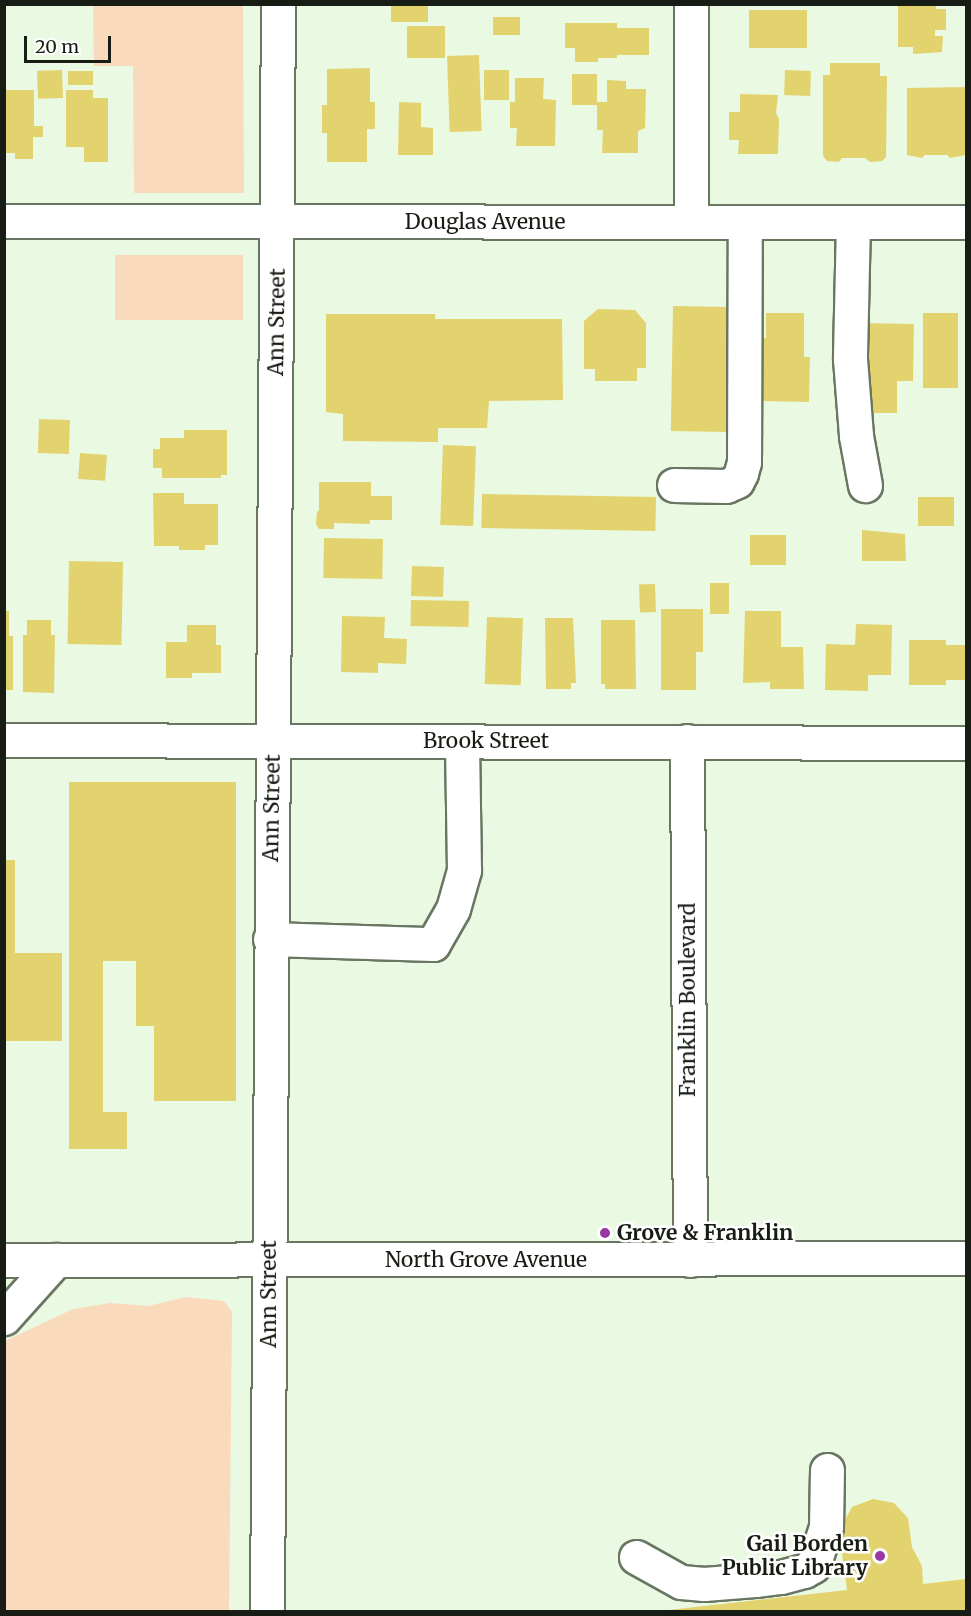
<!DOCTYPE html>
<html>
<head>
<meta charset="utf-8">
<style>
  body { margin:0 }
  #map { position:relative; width:971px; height:1616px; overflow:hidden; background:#eaf9e2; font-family:Merriweather,serif }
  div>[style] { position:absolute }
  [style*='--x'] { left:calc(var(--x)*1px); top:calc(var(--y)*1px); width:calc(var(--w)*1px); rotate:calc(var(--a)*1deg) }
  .green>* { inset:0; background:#f9dabc; transform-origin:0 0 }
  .building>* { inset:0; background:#e3d36e; transform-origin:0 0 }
  .roads { filter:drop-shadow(2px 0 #697662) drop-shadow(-2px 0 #697662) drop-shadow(0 2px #697662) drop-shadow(0 -2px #697662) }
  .minor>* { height:33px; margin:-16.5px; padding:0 16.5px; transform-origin:16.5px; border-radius:16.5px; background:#fff }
  .dots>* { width:16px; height:16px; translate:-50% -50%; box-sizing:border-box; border:3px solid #fff; border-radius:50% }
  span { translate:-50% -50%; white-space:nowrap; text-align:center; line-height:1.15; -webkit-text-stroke:5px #fff; paint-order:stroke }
  .street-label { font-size:21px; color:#171c14 }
  .poi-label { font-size:21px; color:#171c14; font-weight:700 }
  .left { translate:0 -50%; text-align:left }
  .right { translate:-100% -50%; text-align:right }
  .frame { position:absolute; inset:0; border:6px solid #171c14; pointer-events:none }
  .scale { position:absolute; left:24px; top:36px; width:87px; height:27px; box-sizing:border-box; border:3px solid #171c14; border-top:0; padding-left:8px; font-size:18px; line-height:21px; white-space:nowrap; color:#171c14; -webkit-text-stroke:4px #fff; paint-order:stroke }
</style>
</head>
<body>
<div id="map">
  <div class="green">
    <div style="clip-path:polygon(93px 5px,243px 5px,244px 193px,134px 193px,133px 66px,94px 66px)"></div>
    <div style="left:115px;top:255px;width:128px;height:65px"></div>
    <div style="clip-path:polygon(186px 1297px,224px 1301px,232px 1312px,229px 1611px,5px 1611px,5px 1341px,73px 1309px,110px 1303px,148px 1306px)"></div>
  </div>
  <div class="building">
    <div style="left:391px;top:4px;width:37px;height:18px"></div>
    <div style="clip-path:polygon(898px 6px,936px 6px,936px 9px,946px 9px,946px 30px,935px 30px,935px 36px,943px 36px,942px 52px,913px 54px,913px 47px,898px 47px)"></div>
    <div style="left:749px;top:10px;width:58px;height:38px"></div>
    <div style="left:493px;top:17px;width:27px;height:18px"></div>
    <div style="clip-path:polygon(565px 23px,617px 23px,617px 28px,649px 28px,649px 55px,617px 55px,617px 58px,598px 58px,598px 62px,575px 62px,575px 48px,565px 48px)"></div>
    <div style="left:445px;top:26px;width:32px;height:38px;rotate:90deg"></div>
    <div style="left:479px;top:55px;width:76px;height:32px;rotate:88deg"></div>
    <div style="clip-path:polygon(830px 63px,880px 63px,880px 76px,887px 76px,886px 157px,882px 161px,870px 162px,865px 158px,842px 158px,839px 162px,827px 161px,823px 156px,823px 75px,830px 75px)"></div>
    <div style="clip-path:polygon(370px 68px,370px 102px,375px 102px,375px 129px,367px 129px,367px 162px,327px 162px,327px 133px,322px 133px,322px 105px,327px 105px,327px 69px)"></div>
    <div style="left:62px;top:70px;width:28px;height:25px;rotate:88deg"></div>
    <div style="left:509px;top:70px;width:30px;height:25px;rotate:90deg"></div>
    <div style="left:785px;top:70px;width:26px;height:25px;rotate:2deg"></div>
    <div style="left:93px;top:71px;width:14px;height:25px;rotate:90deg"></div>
    <div style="clip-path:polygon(572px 74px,597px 74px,597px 102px,607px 102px,607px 80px,626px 81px,626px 89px,646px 89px,645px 128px,638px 131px,638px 153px,602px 153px,603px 130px,597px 130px,597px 105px,572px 105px)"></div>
    <div style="clip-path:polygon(515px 78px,544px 78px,543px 99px,556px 100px,555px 146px,516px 146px,517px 128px,510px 128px,510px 102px,515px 102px)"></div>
    <div style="clip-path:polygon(966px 87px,966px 155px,950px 158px,947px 155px,925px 155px,922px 158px,907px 155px,907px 88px)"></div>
    <div style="clip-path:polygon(4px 90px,34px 90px,34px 126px,43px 126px,43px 137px,33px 137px,33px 159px,15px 159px,15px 153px,4px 153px)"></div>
    <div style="clip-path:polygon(66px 90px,93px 90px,93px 98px,108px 98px,108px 162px,84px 162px,84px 147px,66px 147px)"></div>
    <div style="clip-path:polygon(740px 94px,778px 95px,776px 113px,779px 119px,778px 154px,738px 154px,739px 140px,729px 140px,729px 112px,740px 112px)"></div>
    <div style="clip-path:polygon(399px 102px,421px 103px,421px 127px,433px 128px,433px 155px,398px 155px)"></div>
    <div style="left:673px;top:306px;width:58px;height:125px;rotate:1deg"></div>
    <div style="clip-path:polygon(598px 309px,635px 310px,646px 323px,646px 368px,637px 368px,637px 381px,595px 381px,595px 369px,584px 369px,584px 321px)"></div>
    <div style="clip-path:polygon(766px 313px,804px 313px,804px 357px,810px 357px,809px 402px,758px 401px,760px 338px,766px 338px)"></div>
    <div style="left:923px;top:313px;width:35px;height:75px"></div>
    <div style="clip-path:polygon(326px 314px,435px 314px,435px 319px,562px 319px,563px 400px,489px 401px,487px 428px,438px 428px,438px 442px,343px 441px,343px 414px,326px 412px)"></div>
    <div style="clip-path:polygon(856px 323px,914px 324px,913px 381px,897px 381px,897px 413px,865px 413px)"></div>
    <div style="left:39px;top:419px;width:31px;height:34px;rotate:2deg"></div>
    <div style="clip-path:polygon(184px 430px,227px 430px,227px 475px,221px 475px,221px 478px,162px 478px,162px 468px,153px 468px,153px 449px,160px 449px,160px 438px,184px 438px)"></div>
    <div style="left:443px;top:445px;width:33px;height:80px;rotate:2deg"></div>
    <div style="left:80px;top:453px;width:27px;height:26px;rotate:4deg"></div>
    <div style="clip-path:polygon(319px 482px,371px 482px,371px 496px,392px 496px,392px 520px,370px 520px,370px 524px,334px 523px,334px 529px,319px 529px,316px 524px,317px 512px,319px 510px)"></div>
    <div style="clip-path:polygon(153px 493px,184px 493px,184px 504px,218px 504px,218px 545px,205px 545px,205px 550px,179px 550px,179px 546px,154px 546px)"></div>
    <div style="left:482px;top:494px;width:174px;height:34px;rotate:1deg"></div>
    <div style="left:918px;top:497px;width:36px;height:29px"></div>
    <div style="clip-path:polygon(862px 530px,905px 534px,906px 561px,862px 561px)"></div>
    <div style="left:750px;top:535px;width:36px;height:30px"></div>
    <div style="left:324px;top:538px;width:59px;height:40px;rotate:1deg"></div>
    <div style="left:69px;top:561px;width:54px;height:83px;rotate:1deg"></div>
    <div style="left:412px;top:566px;width:32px;height:30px;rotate:2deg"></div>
    <div style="left:710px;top:583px;width:19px;height:31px"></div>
    <div style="left:655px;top:584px;width:28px;height:16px;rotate:88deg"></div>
    <div style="left:411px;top:600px;width:58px;height:26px;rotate:1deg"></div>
    <div style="clip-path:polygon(661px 609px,703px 609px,703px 652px,696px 652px,696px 690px,661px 690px)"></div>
    <div style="clip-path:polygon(4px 611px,9px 611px,9px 636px,13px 636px,13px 690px,4px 690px)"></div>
    <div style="clip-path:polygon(745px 611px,781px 611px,781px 647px,803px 647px,804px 689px,770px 689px,770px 682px,743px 683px)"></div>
    <div style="clip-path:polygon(342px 616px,385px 617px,384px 638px,407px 639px,406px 664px,378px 663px,378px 673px,341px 672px)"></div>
    <div style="left:487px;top:617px;width:36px;height:67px;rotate:2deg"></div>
    <div style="clip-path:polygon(545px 618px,573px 618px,576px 683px,571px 683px,571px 689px,546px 689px)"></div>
    <div style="clip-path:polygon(27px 620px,51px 620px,51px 635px,55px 635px,54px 693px,23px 692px,23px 635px,27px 635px)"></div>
    <div style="clip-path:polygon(601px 620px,635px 620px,636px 689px,605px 689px,605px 684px,601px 684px)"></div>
    <div style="clip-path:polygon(856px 624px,892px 625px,891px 675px,868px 675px,868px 691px,825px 690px,826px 644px,855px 645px)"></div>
    <div style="clip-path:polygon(187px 625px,216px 625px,216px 645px,221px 645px,221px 673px,192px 673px,192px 678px,166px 678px,166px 642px,187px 642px)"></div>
    <div style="clip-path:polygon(909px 640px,946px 640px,946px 645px,965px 645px,965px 680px,946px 680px,946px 685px,909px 685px)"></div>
    <div style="clip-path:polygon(69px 782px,236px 782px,236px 1101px,154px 1101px,154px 1026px,136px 1026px,136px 961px,103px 961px,103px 1112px,127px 1112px,127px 1149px,69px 1149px)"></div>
    <div style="clip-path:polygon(4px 860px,15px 860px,15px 953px,62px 953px,62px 1041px,4px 1041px)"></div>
    <div style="clip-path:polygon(873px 1499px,894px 1503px,908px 1518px,912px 1547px,922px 1566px,923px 1584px,966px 1579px,966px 1612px,651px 1612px,847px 1590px,839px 1531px,852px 1507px)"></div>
  </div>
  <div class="roads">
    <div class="minor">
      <div style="--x:4;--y:221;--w:962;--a:0.06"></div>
      <div style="--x:691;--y:222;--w:218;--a:-90"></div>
      <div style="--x:853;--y:222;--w:137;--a:91.3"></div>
      <div style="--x:850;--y:359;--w:77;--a:85.5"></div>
      <div style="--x:856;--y:436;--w:50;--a:79.6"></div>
      <div style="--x:674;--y:485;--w:52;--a:1.1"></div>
      <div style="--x:726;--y:486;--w:12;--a:-24"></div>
      <div style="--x:737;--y:481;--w:9;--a:-63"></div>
      <div style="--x:741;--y:473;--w:11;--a:-75"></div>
      <div style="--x:744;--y:462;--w:240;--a:-89.8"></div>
      <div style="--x:4;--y:740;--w:962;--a:0.18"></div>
      <div style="--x:687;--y:741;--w:519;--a:89.67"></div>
      <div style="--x:270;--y:939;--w:163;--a:1.8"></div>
      <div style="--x:433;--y:944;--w:40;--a:-60.3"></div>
      <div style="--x:453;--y:909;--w:41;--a:-74.2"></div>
      <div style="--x:464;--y:870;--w:129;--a:-90.9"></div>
      <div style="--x:4;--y:1260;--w:962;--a:-0.12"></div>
      <div style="--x:4;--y:1318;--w:78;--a:-48.1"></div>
      <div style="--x:636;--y:1557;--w:51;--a:29.1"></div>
      <div style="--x:681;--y:1582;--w:23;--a:5"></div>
      <div style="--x:704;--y:1584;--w:51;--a:-4.5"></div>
      <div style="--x:755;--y:1580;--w:26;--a:-7"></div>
      <div style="--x:781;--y:1577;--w:24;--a:-15"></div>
      <div style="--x:804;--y:1571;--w:10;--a:-29"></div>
      <div style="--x:813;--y:1566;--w:41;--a:-71.6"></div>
      <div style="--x:826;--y:1527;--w:57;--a:-89"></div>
      <div style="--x:267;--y:1612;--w:1608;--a:-89.61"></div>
    </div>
  </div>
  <div class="dots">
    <div style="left:605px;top:1233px;background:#9838a0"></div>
    <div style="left:880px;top:1556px;background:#9838a0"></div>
  </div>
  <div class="street-label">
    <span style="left:485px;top:222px">Douglas Avenue</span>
    <span style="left:277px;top:322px;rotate:-89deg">Ann Street</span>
    <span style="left:486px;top:741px">Brook Street</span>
    <span style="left:272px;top:808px;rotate:-89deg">Ann Street</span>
    <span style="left:688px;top:1000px;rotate:-90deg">Franklin Boulevard</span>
    <span style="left:486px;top:1260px">North Grove Avenue</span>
    <span style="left:269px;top:1294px;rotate:-90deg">Ann Street</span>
  </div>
  <div class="poi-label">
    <span class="left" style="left:617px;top:1233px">Grove &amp; Franklin</span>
    <span class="right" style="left:868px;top:1556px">Gail Borden<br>Public Library</span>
  </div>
  <div class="frame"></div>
  <div class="scale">20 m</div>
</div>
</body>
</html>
